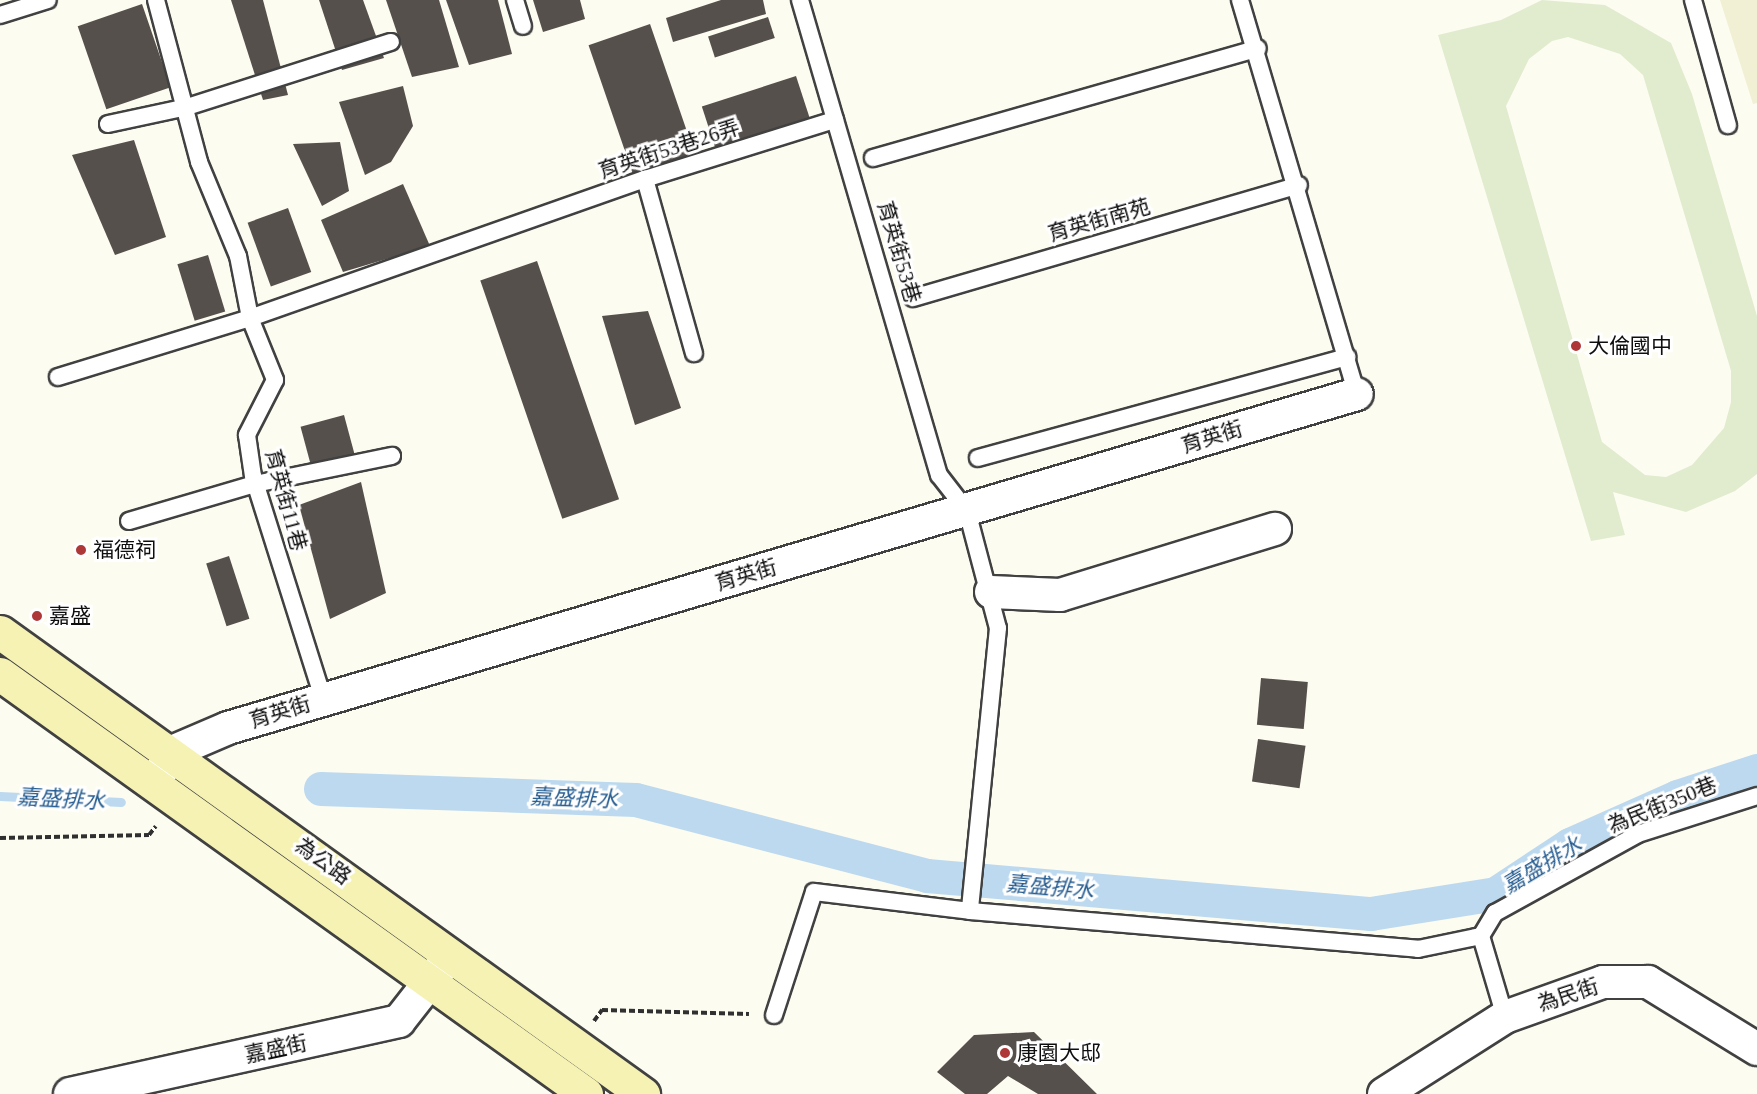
<!DOCTYPE html>
<html>
<head>
<meta charset="utf-8">
<style>
  body { margin:0 }
  #map { position:relative; width:1757px; height:1094px; overflow:hidden; background:#fdfcf1; font-family:"Times New Roman","Noto Sans TC",serif }
  div>[style] { position:absolute }
  [style*='--x'] { left:calc(var(--x)*1px); top:calc(var(--y)*1px); width:calc(var(--w)*1px); rotate:calc(var(--a)*1deg) }
  .farmland>* { inset:0; background:#f1f0d4 }
  .pitch>* { inset:0; background:#e1eccf }
  .stream>* { height:9px; margin:-4.5px; padding:0 4.5px; transform-origin:4.5px; border-radius:4.5px; background:#bcd9ef }
  .canal>* { height:34px; margin:-17px; padding:0 17px; transform-origin:17px; border-radius:17px; background:#bcd9ef }
  .building>* { inset:0; background:#56504c; transform-origin:0 0 }
  .path>* { height:4px; margin-top:-2px; transform-origin:0; background:repeating-linear-gradient(90deg,#303030 0 6px,transparent 0 9px) }
  .roads { filter:drop-shadow(2px 0 #414141) drop-shadow(-2px 0 #414141) drop-shadow(0 2px #414141) drop-shadow(0 -2px #414141) }
  .lane>* { height:16px; margin:-8px; padding:0 8px; transform-origin:8px; border-radius:8px; background:#fff }
  .street>* { height:32px; margin:-16px; padding:0 16px; transform-origin:16px; border-radius:16px; background:#fff }
  .secondary>* { height:33px; margin:-16.5px; padding:0 16.5px; transform-origin:16.5px; border-radius:16.5px; background:#f5f2b4 }
  .dots>* { width:16px; height:16px; translate:-50% -50%; box-sizing:border-box; border:3px solid #fff; border-radius:50% }
  span { translate:-50% -50%; white-space:nowrap; text-align:center; line-height:1.15; -webkit-text-stroke:6px #fff; paint-order:stroke }
  .street-label { font-size:21px; color:#0e0e0e }
  .poi-label { font-size:21px; color:#0e0e0e }
  .left { translate:0 -50%; text-align:left }
  .water-label { font-size:22px; color:#265d91; font-style:italic }
</style>
</head>
<body>
<div id="map">
  <div class="farmland">
    <div style="clip-path:polygon(1720px 0,1757px 0,1757px 103px,1753px 104px)"></div>
  </div>
  <div class="pitch">
    <div style="clip-path:polygon(evenodd,1542px 0,1605px 5px,1671px 43px,1692px 94px,1757px 316px,1757px 474px,1735px 491px,1686px 512px,1613px 492px,1625px 535px,1591px 541px,1438px 35px,1501px 20px,1542px 0,1568px 37px,1620px 54px,1643px 75px,1731px 371px,1731px 402px,1724px 428px,1692px 465px,1666px 477px,1645px 475px,1602px 442px,1506px 106px,1529px 59px,1552px 41px,1568px 37px)"></div>
  </div>
  <div class="stream">
    <div style="--x:0;--y:796;--w:121;--a:2.8"></div>
  </div>
  <div class="canal">
    <div style="--x:321;--y:789;--w:315;--a:2"></div>
    <div style="--x:636;--y:800;--w:301;--a:14.6"></div>
    <div style="--x:927;--y:876;--w:446;--a:4.9"></div>
    <div style="--x:1371;--y:914;--w:127;--a:-9.1"></div>
    <div style="--x:1496;--y:894;--w:89;--a:-33.5"></div>
    <div style="--x:1570;--y:845;--w:118;--a:-24"></div>
    <div style="--x:1678;--y:797;--w:83;--a:-18.2"></div>
  </div>
  <div class="building">
    <div style="clip-path:polygon(231px 0,263px 0,288px 95px,263px 100px)"></div>
    <div style="clip-path:polygon(319px 0,363px 0,384px 58px,342px 70px)"></div>
    <div style="clip-path:polygon(386px 0,439px 0,459px 67px,412px 77px)"></div>
    <div style="clip-path:polygon(446px 0,498px 0,512px 54px,469px 65px)"></div>
    <div style="clip-path:polygon(533px 0,580px 0,585px 19px,543px 32px)"></div>
    <div style="clip-path:polygon(721px 0,763px 0,766px 14px,673px 42px,666px 18px)"></div>
    <div style="left:142px;top:4px;width:88px;height:68px;rotate:71deg"></div>
    <div style="left:768px;top:17px;width:22px;height:63px;rotate:72deg"></div>
    <div style="left:650px;top:24px;width:137px;height:65px;rotate:71deg"></div>
    <div style="left:796px;top:76px;width:49px;height:99px;rotate:72deg"></div>
    <div style="clip-path:polygon(403px 86px,413px 126px,391px 162px,365px 175px,339px 102px)"></div>
    <div style="clip-path:polygon(134px 140px,166px 237px,115px 255px,72px 155px)"></div>
    <div style="clip-path:polygon(340px 142px,349px 191px,322px 206px,293px 144px)"></div>
    <div style="clip-path:polygon(403px 184px,430px 246px,343px 272px,321px 220px)"></div>
    <div style="left:288px;top:208px;width:68px;height:43px;rotate:70deg"></div>
    <div style="left:208px;top:255px;width:59px;height:32px;rotate:73deg"></div>
    <div style="left:537px;top:261px;width:252px;height:60px;rotate:71deg"></div>
    <div style="clip-path:polygon(648px 311px,681px 408px,635px 425px,602px 316px)"></div>
    <div style="left:344px;top:415px;width:48px;height:45px;rotate:75deg"></div>
    <div style="clip-path:polygon(361px 482px,386px 593px,330px 619px,299px 505px)"></div>
    <div style="left:229px;top:556px;width:66px;height:24px;rotate:72deg"></div>
    <div style="left:1261px;top:678px;width:47px;height:47px;rotate:5deg"></div>
    <div style="left:1258px;top:739px;width:48px;height:43px;rotate:8deg"></div>
    <div style="clip-path:polygon(1034px 1032px,1097px 1094px,1038px 1094px,1008px 1076px,987px 1094px,965px 1094px,937px 1072px,974px 1035px)"></div>
  </div>
  <div class="path">
    <div style="--x:0;--y:838;--w:149;--a:-1.2"></div>
    <div style="--x:149;--y:835;--w:11;--a:-52"></div>
    <div style="--x:594;--y:1021;--w:14;--a:-54"></div>
    <div style="--x:602;--y:1010;--w:147;--a:1.6"></div>
  </div>
  <div class="roads">
    <div class="lane">
      <div style="--x:156;--y:0;--w:168;--a:75.1"></div>
      <div style="--x:199;--y:162;--w:102;--a:67.5"></div>
      <div style="--x:238;--y:256;--w:63;--a:79"></div>
      <div style="--x:250;--y:318;--w:67;--a:68"></div>
      <div style="--x:275;--y:380;--w:62;--a:117"></div>
      <div style="--x:247;--y:435;--w:41;--a:81.7"></div>
      <div style="--x:253;--y:476;--w:233;--a:72.5"></div>
      <div style="--x:515;--y:0;--w:27;--a:73"></div>
      <div style="--x:800;--y:0;--w:495;--a:73.7"></div>
      <div style="--x:939;--y:475;--w:46;--a:52.1"></div>
      <div style="--x:967;--y:511;--w:121;--a:75.2"></div>
      <div style="--x:998;--y:628;--w:284;--a:95.7"></div>
      <div style="--x:1240;--y:0;--w:411;--a:73.5"></div>
      <div style="--x:1693;--y:0;--w:130;--a:74.4"></div>
      <div style="--x:0;--y:15;--w:50;--a:-17.4"></div>
      <div style="--x:108;--y:124;--w:81;--a:-12.1"></div>
      <div style="--x:187;--y:107;--w:214;--a:-17.7"></div>
      <div style="--x:873;--y:158;--w:400;--a:-15.9"></div>
      <div style="--x:645;--y:179;--w:181;--a:74.3"></div>
      <div style="--x:913;--y:298;--w:402;--a:-16.3"></div>
      <div style="--x:58;--y:377;--w:201;--a:-17.1"></div>
      <div style="--x:250;--y:318;--w:419;--a:-19.4"></div>
      <div style="--x:645;--y:179;--w:199;--a:-17.3"></div>
      <div style="--x:978;--y:458;--w:383;--a:-15.3"></div>
      <div style="--x:129;--y:521;--w:131;--a:-16.4"></div>
      <div style="--x:255;--y:484;--w:140;--a:-11.6"></div>
      <div style="--x:774;--y:1015;--w:129;--a:-72"></div>
      <div style="--x:814;--y:892;--w:157;--a:6.9"></div>
      <div style="--x:970;--y:911;--w:450;--a:4.8"></div>
      <div style="--x:1418;--y:949;--w:64;--a:-11.7"></div>
      <div style="--x:1505;--y:1017;--w:84;--a:-106.5"></div>
      <div style="--x:1481;--y:936;--w:27;--a:-59"></div>
      <div style="--x:1495;--y:913;--w:163;--a:-28.9"></div>
      <div style="--x:1638;--y:834;--w:125;--a:-17.7"></div>
    </div>
    <div class="street">
      <div style="--x:991;--y:592;--w:69;--a:2.5"></div>
      <div style="--x:1060;--y:595;--w:225;--a:-17.1"></div>
      <div style="--x:159;--y:775;--w:26;--a:-61"></div>
      <div style="--x:172;--y:752;--w:61;--a:-23.2"></div>
      <div style="--x:228;--y:728;--w:1177;--a:-16.48"></div>
      <div style="--x:70;--y:1094;--w:337;--a:-12.5"></div>
      <div style="--x:399;--y:1021;--w:76;--a:-51.9"></div>
      <div style="--x:1384;--y:1094;--w:143;--a:-32.5"></div>
      <div style="--x:1505;--y:1017;--w:104;--a:-19.7"></div>
      <div style="--x:1603;--y:982;--w:45;--a:0"></div>
      <div style="--x:1648;--y:982;--w:128;--a:31.6"></div>
    </div>
    <div class="secondary">
      <div style="--x:0;--y:632;--w:792;--a:35.7"></div>
      <div style="--x:0;--y:674;--w:721;--a:35.63"></div>
    </div>
  </div>
  <div class="dots">
    <div style="left:1576px;top:346px;background:#ae3737"></div>
    <div style="left:81px;top:550px;background:#ae3737"></div>
    <div style="left:37px;top:616px;background:#ae3737"></div>
    <div style="left:1005px;top:1053px;background:#ae3737"></div>
  </div>
  <div class="street-label">
    <span style="left:669px;top:149px;rotate:-18deg">育英街53巷26弄</span>
    <span style="left:1099px;top:220px;rotate:-16deg">育英街南苑</span>
    <span style="left:899px;top:252px;rotate:74deg">育英街53巷</span>
    <span style="left:1212px;top:437px;rotate:-17deg">育英街</span>
    <span style="left:286px;top:500px;rotate:75deg">育英街11巷</span>
    <span style="left:746px;top:575px;rotate:-16deg">育英街</span>
    <span style="left:280px;top:712px;rotate:-17deg">育英街</span>
    <span style="left:1662px;top:805px;rotate:-22deg">為民街350巷</span>
    <span style="left:323px;top:861px;rotate:36deg">為公路</span>
    <span style="left:1568px;top:995px;rotate:-18deg">為民街</span>
    <span style="left:276px;top:1049px;rotate:-12deg">嘉盛街</span>
  </div>
  <div class="poi-label">
    <span class="left" style="left:1588px;top:346px">大倫國中</span>
    <span class="left" style="left:93px;top:550px">福德祠</span>
    <span class="left" style="left:49px;top:616px">嘉盛</span>
    <span class="left" style="left:1017px;top:1053px">康園大邸</span>
  </div>
  <div class="water-label">
    <span style="left:574px;top:798px;rotate:2deg">嘉盛排水</span>
    <span style="left:61px;top:799px;rotate:3deg">嘉盛排水</span>
    <span style="left:1542px;top:865px;rotate:-31deg">嘉盛排水</span>
    <span style="left:1050px;top:887px;rotate:5deg">嘉盛排水</span>
  </div>
</div>
</body>
</html>
